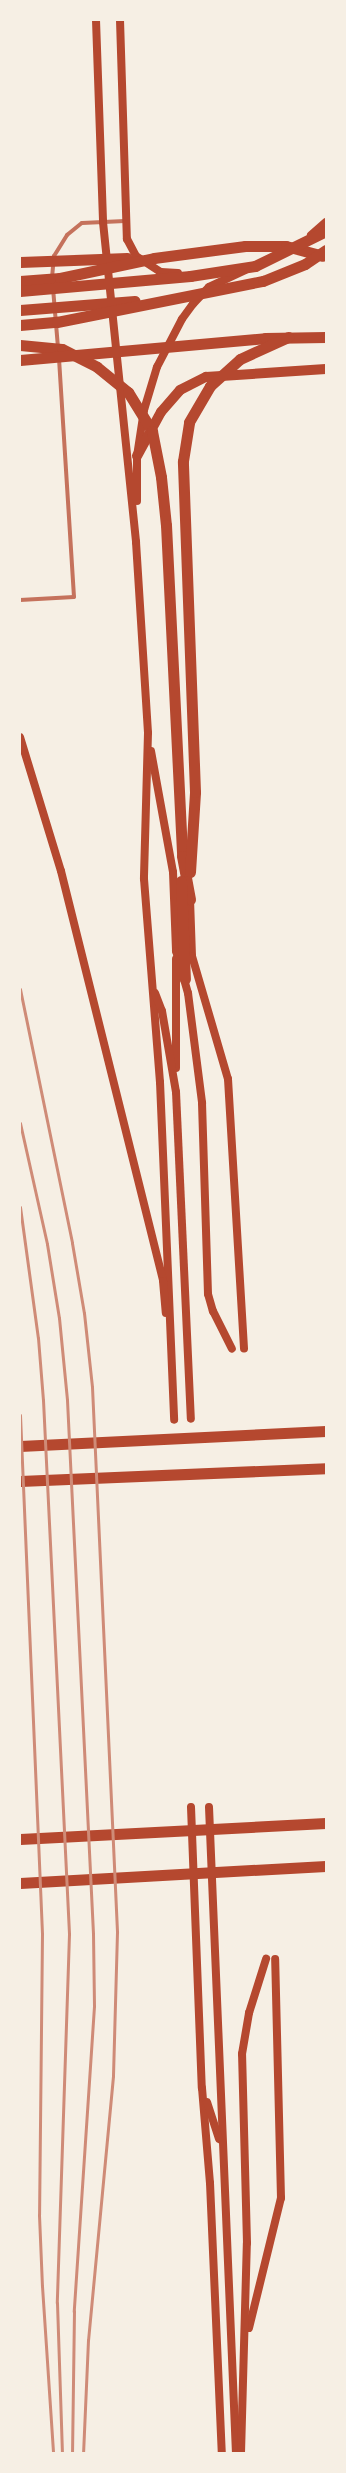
<!DOCTYPE html>
<html>
<head>
<meta charset="utf-8">
<style>
  body { margin:0 }
  #map { position:relative; width:346px; height:2473px; overflow:hidden; background:#f6efe4; font-family:Overpass,sans-serif }
  div>[style] { position:absolute }
  [style*='--x'] { left:calc(var(--x)*1px); top:calc(var(--y)*1px); width:calc(var(--w)*1px); rotate:calc(var(--a)*1deg) }
  .minor>* { height:4px; margin:-2px; padding:0 2px; transform-origin:2px; border-radius:2px; background:#c5725c }
  .secondary>* { height:8px; margin:-4px; padding:0 4px; transform-origin:4px; border-radius:4px; background:#b5482f }
  .primary>* { height:10px; margin:-5px; padding:0 5px; transform-origin:5px; border-radius:5px; background:#b5482f }
  .trunk>* { height:11px; margin:-5.5px; padding:0 5.5px; transform-origin:5.5px; border-radius:5.5px; background:#b5482f }
  .rail>* { height:3px; margin:-1.5px; padding:0 1.5px; transform-origin:1.5px; border-radius:1.5px; background:#cf8b77 }
  span { translate:-50% -50%; white-space:nowrap; text-align:center; line-height:1.15; -webkit-text-stroke:4px #f6efe4; paint-order:stroke }
  .frame { position:absolute; inset:0; border:21px solid #f6efe4; pointer-events:none }
</style>
</head>
<body>
<div id="map">
  <div class="minor">
    <div style="--x:52;--y:278;--w:22;--a:-85"></div>
    <div style="--x:54;--y:256;--w:25;--a:-58"></div>
    <div style="--x:67;--y:235;--w:19;--a:-39"></div>
    <div style="--x:82;--y:223;--w:43;--a:-2.7"></div>
    <div style="--x:53;--y:288;--w:59;--a:85.2"></div>
    <div style="--x:20;--y:600;--w:54;--a:-3.2"></div>
    <div style="--x:74;--y:597;--w:239;--a:-93.6"></div>
  </div>
  <div class="secondary">
    <div style="--x:96;--y:20;--w:202;--a:88"></div>
    <div style="--x:103;--y:222;--w:322;--a:84.1"></div>
    <div style="--x:136;--y:542;--w:191;--a:86.4"></div>
    <div style="--x:148;--y:733;--w:146;--a:91.6"></div>
    <div style="--x:144;--y:879;--w:204;--a:85.5"></div>
    <div style="--x:160;--y:1082;--w:338;--a:87.6"></div>
    <div style="--x:120;--y:20;--w:219;--a:88.2"></div>
    <div style="--x:127;--y:239;--w:19;--a:62"></div>
    <div style="--x:136;--y:256;--w:30;--a:33"></div>
    <div style="--x:161;--y:272;--w:17;--a:3"></div>
    <div style="--x:311;--y:235;--w:20;--a:-41"></div>
    <div style="--x:137;--y:501;--w:45;--a:-90"></div>
    <div style="--x:137;--y:456;--w:47;--a:-81.3"></div>
    <div style="--x:144;--y:410;--w:45;--a:-73.2"></div>
    <div style="--x:157;--y:367;--w:54;--a:-62.5"></div>
    <div style="--x:182;--y:319;--w:19;--a:-54"></div>
    <div style="--x:193;--y:304;--w:23;--a:-47"></div>
    <div style="--x:209;--y:287;--w:40;--a:-25"></div>
    <div style="--x:20;--y:737;--w:140;--a:73"></div>
    <div style="--x:61;--y:871;--w:422;--a:76"></div>
    <div style="--x:163;--y:1281;--w:32;--a:85"></div>
    <div style="--x:151;--y:751;--w:123;--a:79.7"></div>
    <div style="--x:173;--y:872;--w:79;--a:87.8"></div>
    <div style="--x:176;--y:951;--w:44;--a:74.1"></div>
    <div style="--x:188;--y:993;--w:111;--a:82.7"></div>
    <div style="--x:202;--y:1103;--w:191;--a:88.2"></div>
    <div style="--x:208;--y:1294;--w:18;--a:74"></div>
    <div style="--x:213;--y:1311;--w:42;--a:63.4"></div>
    <div style="--x:190;--y:899;--w:57;--a:88"></div>
    <div style="--x:192;--y:956;--w:128;--a:73.7"></div>
    <div style="--x:228;--y:1079;--w:270;--a:86.6"></div>
    <div style="--x:176;--y:959;--w:109;--a:90"></div>
    <div style="--x:155;--y:993;--w:19;--a:69"></div>
    <div style="--x:162;--y:1011;--w:82;--a:80.2"></div>
    <div style="--x:176;--y:1092;--w:327;--a:87.4"></div>
    <div style="--x:191;--y:1807;--w:281;--a:87.8"></div>
    <div style="--x:202;--y:2088;--w:95;--a:85.2"></div>
    <div style="--x:210;--y:2183;--w:270;--a:87.5"></div>
    <div style="--x:209;--y:1807;--w:647;--a:87.61"></div>
    <div style="--x:207;--y:2102;--w:39;--a:72"></div>
    <div style="--x:249;--y:2328;--w:134;--a:-76.2"></div>
    <div style="--x:281;--y:2198;--w:239;--a:-91.4"></div>
    <div style="--x:241;--y:2453;--w:210;--a:-88.4"></div>
    <div style="--x:247;--y:2243;--w:189;--a:-91.5"></div>
    <div style="--x:242;--y:2054;--w:42;--a:-80.3"></div>
    <div style="--x:249;--y:2013;--w:57;--a:-72.5"></div>
  </div>
  <div class="primary">
    <div style="--x:137;--y:456;--w:50;--a:-61.4"></div>
    <div style="--x:161;--y:412;--w:29;--a:-49"></div>
    <div style="--x:180;--y:390;--w:29;--a:-27"></div>
    <div style="--x:206;--y:377;--w:120;--a:-3.8"></div>
  </div>
  <div class="trunk">
    <div style="--x:20;--y:262;--w:107;--a:-2.1"></div>
    <div style="--x:20;--y:281;--w:40;--a:-4.3"></div>
    <div style="--x:60;--y:278;--w:96;--a:-12"></div>
    <div style="--x:154;--y:258;--w:92;--a:-7.5"></div>
    <div style="--x:245;--y:246;--w:41;--a:0"></div>
    <div style="--x:286;--y:246;--w:38;--a:15"></div>
    <div style="--x:20;--y:291;--w:171;--a:-5"></div>
    <div style="--x:190;--y:276;--w:66;--a:-8.7"></div>
    <div style="--x:255;--y:266;--w:79;--a:-26.2"></div>
    <div style="--x:20;--y:310;--w:115;--a:-4.5"></div>
    <div style="--x:20;--y:325;--w:37;--a:-5"></div>
    <div style="--x:57;--y:322;--w:210;--a:-11.3"></div>
    <div style="--x:263;--y:281;--w:45;--a:-22"></div>
    <div style="--x:305;--y:264;--w:25;--a:-34"></div>
    <div style="--x:20;--y:345;--w:42;--a:5.4"></div>
    <div style="--x:62;--y:349;--w:39;--a:27"></div>
    <div style="--x:97;--y:367;--w:40;--a:39"></div>
    <div style="--x:128;--y:392;--w:46;--a:58.4"></div>
    <div style="--x:152;--y:431;--w:47;--a:78.9"></div>
    <div style="--x:161;--y:477;--w:48;--a:84.1"></div>
    <div style="--x:166;--y:525;--w:331;--a:87.2"></div>
    <div style="--x:182;--y:856;--w:44;--a:79.5"></div>
    <div style="--x:20;--y:360;--w:246;--a:-5.1"></div>
    <div style="--x:265;--y:338;--w:61;--a:-0.9"></div>
    <div style="--x:190;--y:872;--w:80;--a:-86.4"></div>
    <div style="--x:195;--y:792;--w:331;--a:-92.1"></div>
    <div style="--x:183;--y:461;--w:39;--a:-81"></div>
    <div style="--x:189;--y:422;--w:42;--a:-59.7"></div>
    <div style="--x:210;--y:386;--w:40;--a:-42"></div>
    <div style="--x:240;--y:359;--w:53;--a:-24.6"></div>
    <div style="--x:181;--y:881;--w:98;--a:87.7"></div>
    <div style="--x:20;--y:1446;--w:306;--a:-2.8"></div>
    <div style="--x:20;--y:1481;--w:306;--a:-2.4"></div>
    <div style="--x:20;--y:1839;--w:306;--a:-3"></div>
    <div style="--x:20;--y:1883;--w:306;--a:-3.2"></div>
  </div>
  <div class="rail">
    <div style="--x:20;--y:989;--w:259;--a:78.4"></div>
    <div style="--x:72;--y:1243;--w:71;--a:80.3"></div>
    <div style="--x:84;--y:1313;--w:74;--a:83.8"></div>
    <div style="--x:92;--y:1387;--w:546;--a:87.37"></div>
    <div style="--x:117;--y:1932;--w:144;--a:91.6"></div>
    <div style="--x:113;--y:2076;--w:265;--a:95.4"></div>
    <div style="--x:88;--y:2340;--w:113;--a:92.5"></div>
    <div style="--x:20;--y:1123;--w:124;--a:77.4"></div>
    <div style="--x:47;--y:1244;--w:75;--a:80.8"></div>
    <div style="--x:59;--y:1318;--w:82;--a:84.4"></div>
    <div style="--x:67;--y:1400;--w:535;--a:87.21"></div>
    <div style="--x:93;--y:1934;--w:72;--a:89.2"></div>
    <div style="--x:94;--y:2006;--w:306;--a:93.8"></div>
    <div style="--x:74;--y:2311;--w:142;--a:90.8"></div>
    <div style="--x:20;--y:1207;--w:132;--a:82.2"></div>
    <div style="--x:38;--y:1338;--w:62;--a:85.4"></div>
    <div style="--x:43;--y:1400;--w:535;--a:87.21"></div>
    <div style="--x:69;--y:1934;--w:369;--a:91.9"></div>
    <div style="--x:57;--y:2303;--w:150;--a:88.1"></div>
    <div style="--x:20;--y:1415;--w:519;--a:87.57"></div>
    <div style="--x:42;--y:1934;--w:281;--a:90.6"></div>
    <div style="--x:39;--y:2215;--w:71;--a:87.6"></div>
    <div style="--x:42;--y:2286;--w:167;--a:86.2"></div>
  </div>
  <div class="frame"></div>
</div>
</body>
</html>
